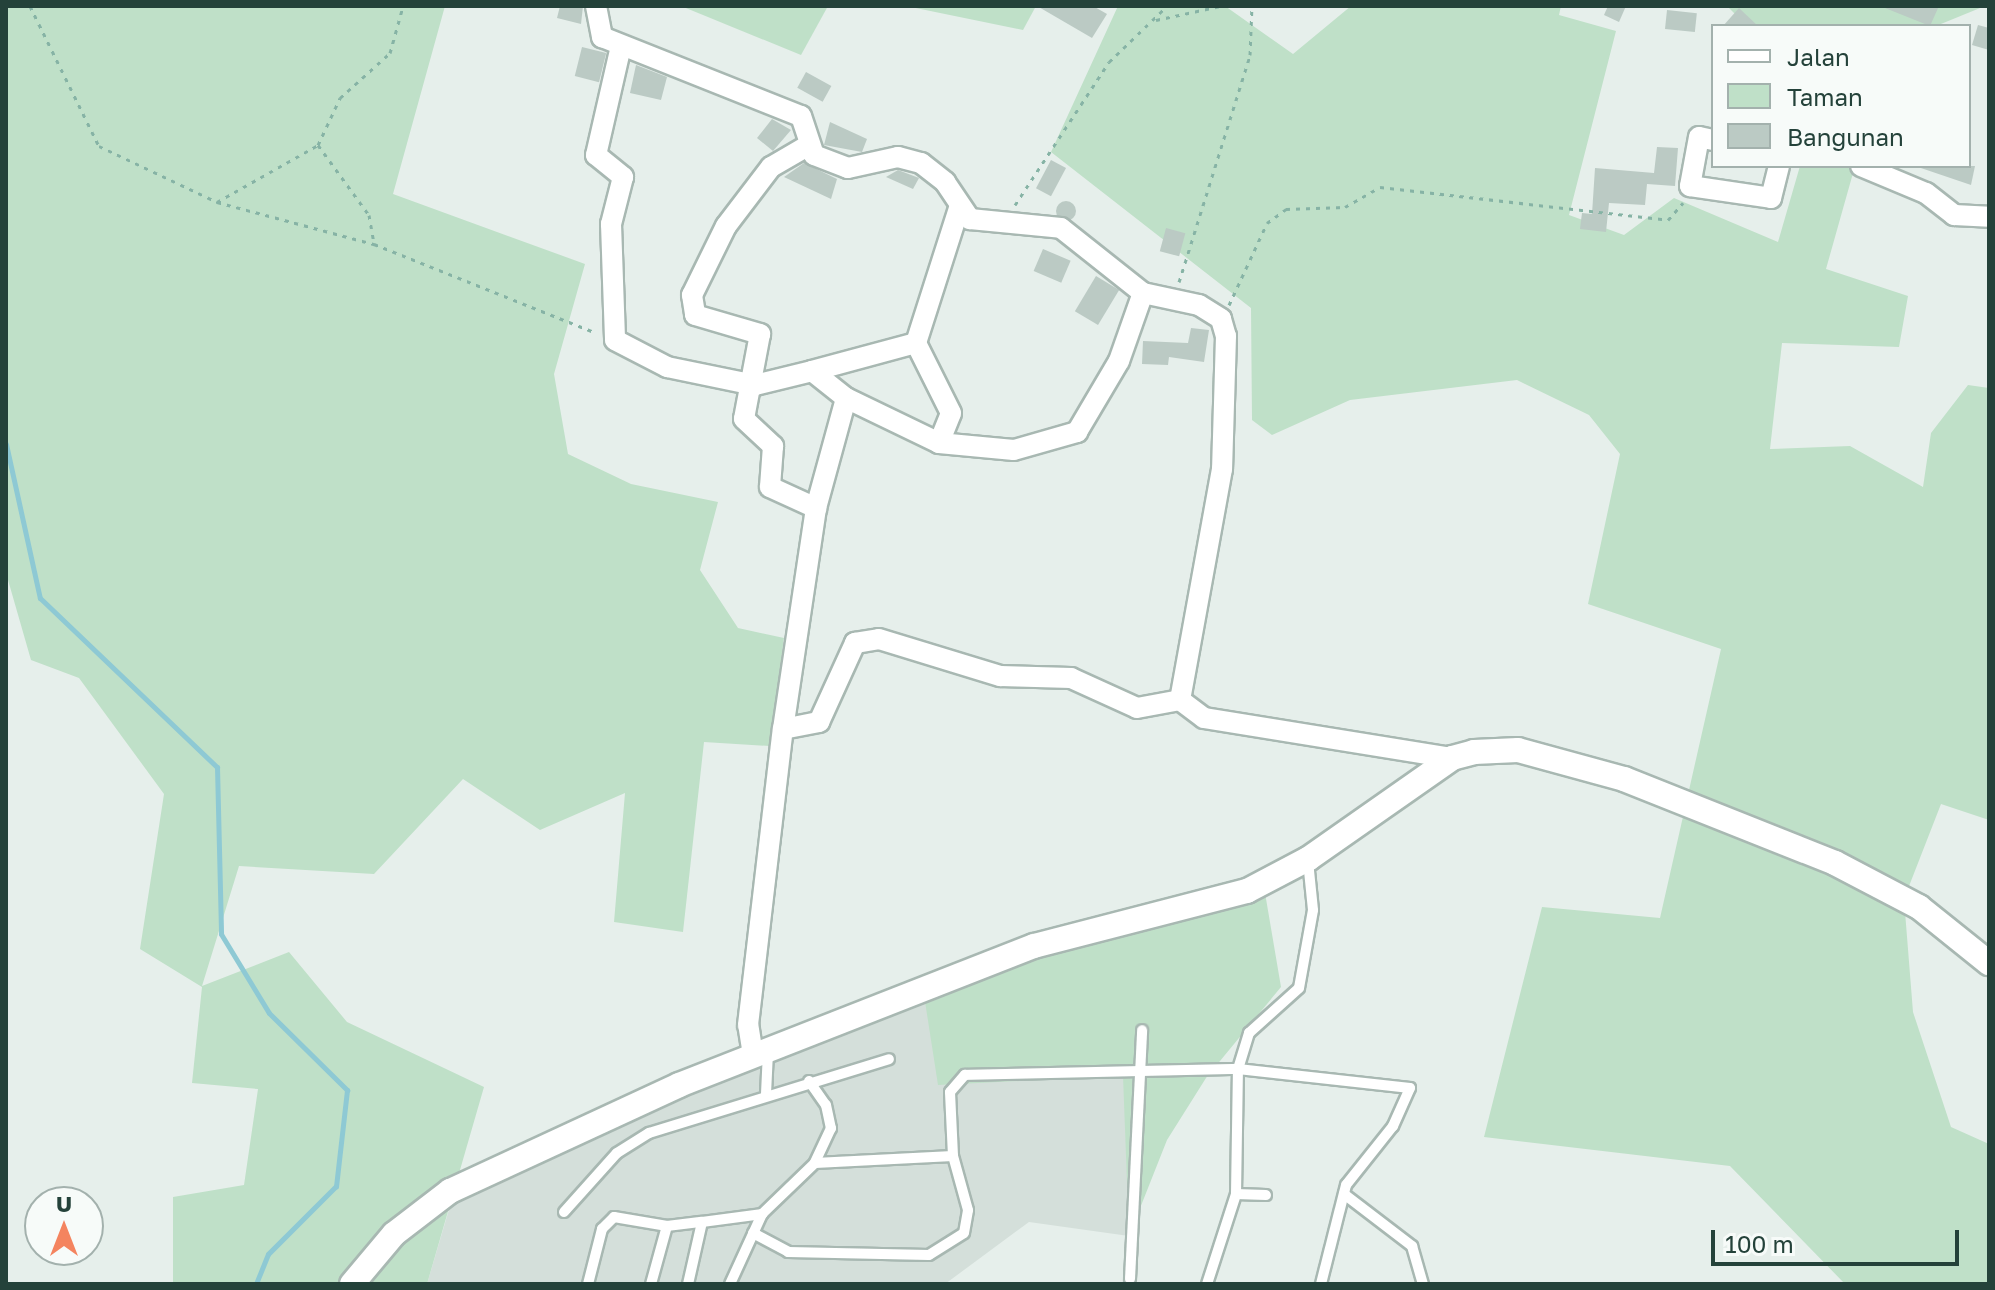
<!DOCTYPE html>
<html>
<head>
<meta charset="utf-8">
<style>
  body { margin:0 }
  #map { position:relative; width:1995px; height:1290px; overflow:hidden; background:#e6efeb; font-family:"Golos Text",sans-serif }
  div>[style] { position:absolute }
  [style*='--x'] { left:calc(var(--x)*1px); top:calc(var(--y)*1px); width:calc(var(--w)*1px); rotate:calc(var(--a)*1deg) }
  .built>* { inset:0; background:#d4dfda }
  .green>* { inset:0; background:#bfe0c8 }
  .stream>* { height:5px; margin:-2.5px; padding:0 2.5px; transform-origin:2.5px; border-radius:2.5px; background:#8ec9d4 }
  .building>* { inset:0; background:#bbcac4; transform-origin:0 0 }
  .round { border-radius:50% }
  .path>* { height:3px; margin-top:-1.5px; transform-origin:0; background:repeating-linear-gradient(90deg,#86b3a5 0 4px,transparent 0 10px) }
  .roads { filter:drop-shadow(2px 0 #a8b8b2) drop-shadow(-2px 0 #a8b8b2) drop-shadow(0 2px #a8b8b2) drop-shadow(0 -2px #a8b8b2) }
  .lane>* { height:10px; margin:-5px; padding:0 5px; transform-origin:5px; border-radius:5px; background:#fff }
  .street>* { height:20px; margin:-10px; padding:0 10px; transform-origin:10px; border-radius:10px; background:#fff }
  .secondary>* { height:24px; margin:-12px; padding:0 12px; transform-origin:12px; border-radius:12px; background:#fff }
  span { translate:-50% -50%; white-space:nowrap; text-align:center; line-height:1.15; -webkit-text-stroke:6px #f7fbf9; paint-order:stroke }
  .frame { position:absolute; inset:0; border:8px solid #24423a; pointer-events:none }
  .legend { position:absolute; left:1711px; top:24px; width:260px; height:144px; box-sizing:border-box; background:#f7fbf9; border:2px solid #a3b1ad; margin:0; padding:10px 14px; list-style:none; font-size:24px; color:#24423a }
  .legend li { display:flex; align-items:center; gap:16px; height:40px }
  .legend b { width:40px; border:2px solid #a3b1ad }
  .north { position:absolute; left:24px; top:1186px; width:80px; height:80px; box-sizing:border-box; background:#f7fbf9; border:2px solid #a3b1ad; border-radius:50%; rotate:0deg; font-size:22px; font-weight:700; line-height:32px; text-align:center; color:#24423a }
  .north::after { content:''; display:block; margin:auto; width:28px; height:36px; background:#f4845f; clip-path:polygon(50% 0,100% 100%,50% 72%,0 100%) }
  .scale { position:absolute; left:1711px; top:1230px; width:248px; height:36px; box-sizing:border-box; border:4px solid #24423a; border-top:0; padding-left:10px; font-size:24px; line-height:28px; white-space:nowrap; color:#24423a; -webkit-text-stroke:6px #f7fbf9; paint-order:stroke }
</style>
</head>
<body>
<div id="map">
  <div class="built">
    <div style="clip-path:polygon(924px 995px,1124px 1075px,1129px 1236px,1029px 1222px,945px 1284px,427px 1284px,458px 1179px)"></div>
  </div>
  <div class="green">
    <div style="clip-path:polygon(6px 6px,445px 6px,393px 194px,585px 264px,554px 374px,568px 454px,631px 484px,718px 502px,700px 570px,738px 628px,784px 638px,770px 746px,704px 742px,683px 932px,614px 922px,625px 793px,540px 830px,463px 779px,374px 874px,239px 866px,202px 986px,289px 952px,347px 1022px,484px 1087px,427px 1284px,173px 1284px,173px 1197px,244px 1185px,258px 1089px,192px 1083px,202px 987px,140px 949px,164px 794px,79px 678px,31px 660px,6px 573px)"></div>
    <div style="clip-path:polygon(681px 6px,828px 6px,801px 55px)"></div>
    <div style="clip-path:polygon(906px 6px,1036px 6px,1023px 30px)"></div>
    <div style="clip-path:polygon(1118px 6px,1225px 6px,1293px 54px,1351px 6px,1561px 6px,1559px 15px,1616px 31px,1569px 215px,1624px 235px,1674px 198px,1778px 242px,1800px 166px,1855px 166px,1826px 269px,1908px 296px,1899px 347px,1782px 343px,1770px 449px,1850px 446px,1923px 487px,1931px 433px,1968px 385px,1989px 388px,1989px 820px,1941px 804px,1904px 899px,1913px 1012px,1951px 1127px,1989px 1144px,1989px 1284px,1845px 1284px,1730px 1166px,1484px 1137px,1542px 907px,1660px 918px,1721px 649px,1588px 604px,1620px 454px,1589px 415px,1517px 380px,1350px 400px,1272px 435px,1252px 420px,1251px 308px,1051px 152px)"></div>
    <div style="clip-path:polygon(1727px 6px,1985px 6px,1936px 26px,1747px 26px)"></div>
    <div style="clip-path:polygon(1264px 887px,1281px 987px,1206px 1078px,1167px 1140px,1129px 1236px,1123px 1076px,938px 1085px,924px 995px,1089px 924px)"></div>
  </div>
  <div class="stream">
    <div style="--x:6;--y:444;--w:158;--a:77.6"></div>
    <div style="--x:40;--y:598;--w:245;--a:43.7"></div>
    <div style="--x:217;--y:767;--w:167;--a:88.6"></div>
    <div style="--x:221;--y:934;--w:92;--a:58.7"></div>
    <div style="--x:269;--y:1013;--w:110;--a:44.6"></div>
    <div style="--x:347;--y:1090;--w:97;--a:96.5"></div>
    <div style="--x:336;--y:1186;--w:96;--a:135"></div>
    <div style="--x:268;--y:1254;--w:32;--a:112"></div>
  </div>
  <div class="building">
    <div style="clip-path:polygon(560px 6px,583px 6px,581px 24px,557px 18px)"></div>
    <div style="clip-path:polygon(1037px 6px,1093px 6px,1107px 14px,1092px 38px)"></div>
    <div style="clip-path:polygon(1608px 6px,1626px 6px,1619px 22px,1604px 15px)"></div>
    <div style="clip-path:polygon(1880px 6px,1939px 6px,1930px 26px)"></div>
    <div style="clip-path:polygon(1739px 8px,1758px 26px,1723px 26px)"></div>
    <div style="left:1667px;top:10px;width:30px;height:19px;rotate:6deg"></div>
    <div style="clip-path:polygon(1978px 25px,1989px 28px,1989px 50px,1972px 45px)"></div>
    <div style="left:582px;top:47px;width:25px;height:30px;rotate:14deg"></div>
    <div style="clip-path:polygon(636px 65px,667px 77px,661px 100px,630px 93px)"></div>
    <div style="left:806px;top:72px;width:29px;height:18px;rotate:29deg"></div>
    <div style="clip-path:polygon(772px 119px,791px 130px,773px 151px,757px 138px)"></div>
    <div style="clip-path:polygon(830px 122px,867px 139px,862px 152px,824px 145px)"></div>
    <div style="clip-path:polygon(1657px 147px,1678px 148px,1675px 186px,1647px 184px,1645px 205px,1609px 203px,1606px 232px,1580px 229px,1582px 213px,1592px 214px,1595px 168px,1654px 173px)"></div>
    <div style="left:1051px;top:160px;width:17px;height:32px;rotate:28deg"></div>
    <div style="clip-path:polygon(804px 163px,837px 179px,831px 199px,784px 177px)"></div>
    <div style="clip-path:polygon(1915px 166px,1975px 166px,1971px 185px)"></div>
    <div style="clip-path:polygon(898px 170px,919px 178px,913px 189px,886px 177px)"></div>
    <div class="round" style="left:1056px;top:201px;width:20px;height:20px"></div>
    <div style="left:1166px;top:228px;width:20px;height:24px;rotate:15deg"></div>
    <div style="left:1043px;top:249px;width:30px;height:24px;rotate:23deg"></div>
    <div style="left:1096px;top:276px;width:27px;height:41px;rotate:31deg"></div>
    <div style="clip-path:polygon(1191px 328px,1209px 330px,1204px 362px,1169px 357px,1168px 365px,1142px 364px,1143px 341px,1188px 343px)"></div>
  </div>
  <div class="path">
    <div style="--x:30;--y:6;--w:156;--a:63.8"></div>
    <div style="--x:99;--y:146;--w:131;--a:25.4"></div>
    <div style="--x:217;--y:202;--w:163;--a:15"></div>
    <div style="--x:374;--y:244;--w:239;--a:21.8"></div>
    <div style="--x:1156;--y:20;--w:66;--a:-12.3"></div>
    <div style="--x:318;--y:145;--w:52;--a:-64.9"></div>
    <div style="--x:340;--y:98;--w:67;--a:-42"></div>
    <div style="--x:390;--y:53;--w:49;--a:-74.5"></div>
    <div style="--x:217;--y:202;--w:116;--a:-29.4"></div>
    <div style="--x:318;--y:145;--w:87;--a:53.9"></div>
    <div style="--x:369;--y:215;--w:29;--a:80"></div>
    <div style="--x:1015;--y:205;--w:171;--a:-56.7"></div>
    <div style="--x:1109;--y:62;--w:81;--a:-44"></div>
    <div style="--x:1179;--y:282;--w:238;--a:-72.6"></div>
    <div style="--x:1250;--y:55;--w:49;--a:-87.7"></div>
    <div style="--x:1229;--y:305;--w:90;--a:-65.1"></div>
    <div style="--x:1267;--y:223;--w:24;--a:-36"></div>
    <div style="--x:1286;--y:209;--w:59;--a:-1.9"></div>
    <div style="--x:1345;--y:207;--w:40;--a:-29.7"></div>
    <div style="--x:1380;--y:187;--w:290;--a:6.5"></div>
    <div style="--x:1668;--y:220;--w:23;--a:-49"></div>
  </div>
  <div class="roads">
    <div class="lane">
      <div style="--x:809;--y:1081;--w:29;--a:55"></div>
      <div style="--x:826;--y:1105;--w:24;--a:78"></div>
      <div style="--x:831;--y:1128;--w:38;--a:115"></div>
      <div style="--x:766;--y:1094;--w:42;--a:-87.3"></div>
      <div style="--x:1236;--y:1194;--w:30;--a:2"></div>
      <div style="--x:1344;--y:1194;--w:86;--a:37.4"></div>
      <div style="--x:1412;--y:1246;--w:40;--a:74"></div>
      <div style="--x:564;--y:1212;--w:79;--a:-48.1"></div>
      <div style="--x:617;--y:1153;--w:38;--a:-32"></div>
      <div style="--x:649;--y:1133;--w:251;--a:-17.1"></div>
      <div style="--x:702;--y:1222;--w:61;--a:-7.6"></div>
      <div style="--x:753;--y:1233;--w:40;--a:28"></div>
      <div style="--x:788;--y:1252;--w:141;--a:1.2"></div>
      <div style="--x:929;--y:1255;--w:41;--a:-32.2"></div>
      <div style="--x:964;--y:1233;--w:23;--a:-80"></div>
      <div style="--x:968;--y:1210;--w:56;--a:-105.5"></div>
      <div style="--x:1130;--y:1279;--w:249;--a:-87.2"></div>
      <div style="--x:588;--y:1284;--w:57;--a:-75.7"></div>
      <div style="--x:602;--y:1229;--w:17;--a:-45"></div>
      <div style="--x:614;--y:1217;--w:54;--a:9.6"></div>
      <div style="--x:667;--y:1226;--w:35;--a:-7"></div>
      <div style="--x:702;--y:1222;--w:64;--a:102.7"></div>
      <div style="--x:651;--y:1284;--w:60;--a:-74.6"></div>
      <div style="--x:730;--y:1284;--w:77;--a:-65.4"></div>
      <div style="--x:762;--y:1214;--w:74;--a:-43.9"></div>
      <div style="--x:815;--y:1163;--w:138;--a:-2.9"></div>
      <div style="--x:953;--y:1156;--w:64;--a:-92.7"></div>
      <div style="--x:950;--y:1092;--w:23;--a:-49"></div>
      <div style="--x:965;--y:1075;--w:273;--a:-1.3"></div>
      <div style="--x:1238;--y:1069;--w:38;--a:-73"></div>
      <div style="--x:1249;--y:1033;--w:67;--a:-42"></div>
      <div style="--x:1299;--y:988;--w:79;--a:-79.8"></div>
      <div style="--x:1313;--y:910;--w:49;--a:-95.8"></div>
      <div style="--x:1207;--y:1284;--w:95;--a:-72.1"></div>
      <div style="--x:1236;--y:1194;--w:125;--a:-89.1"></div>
      <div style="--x:1238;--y:1069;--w:173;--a:6.3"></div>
      <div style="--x:1410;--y:1088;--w:42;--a:114.1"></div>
      <div style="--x:1393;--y:1126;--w:75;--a:128.5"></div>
      <div style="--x:1346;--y:1185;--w:102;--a:104.2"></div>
    </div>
    <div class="street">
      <div style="--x:596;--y:6;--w:32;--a:79"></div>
      <div style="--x:602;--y:37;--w:214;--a:21.7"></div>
      <div style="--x:801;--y:116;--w:41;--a:71.6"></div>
      <div style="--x:814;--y:155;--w:36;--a:21"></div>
      <div style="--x:848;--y:168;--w:51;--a:-12.4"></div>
      <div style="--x:898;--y:157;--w:24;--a:15"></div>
      <div style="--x:921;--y:163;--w:31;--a:38"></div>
      <div style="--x:945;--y:182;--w:45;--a:56"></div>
      <div style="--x:970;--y:219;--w:91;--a:5.6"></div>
      <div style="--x:1061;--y:228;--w:105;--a:38.4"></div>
      <div style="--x:1143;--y:293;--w:57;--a:12.1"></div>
      <div style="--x:1199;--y:305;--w:26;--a:32"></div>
      <div style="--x:1221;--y:319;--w:18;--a:74"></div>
      <div style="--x:1226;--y:336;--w:133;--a:91.7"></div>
      <div style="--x:1222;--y:469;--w:235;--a:100.3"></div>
      <div style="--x:1180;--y:700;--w:30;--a:37"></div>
      <div style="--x:1204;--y:718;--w:251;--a:9.2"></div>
      <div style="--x:621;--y:46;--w:112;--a:102.9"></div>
      <div style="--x:596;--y:155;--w:35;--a:39"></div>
      <div style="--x:623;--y:177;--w:49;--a:104.3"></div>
      <div style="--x:611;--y:224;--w:116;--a:88"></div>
      <div style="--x:615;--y:340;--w:59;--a:27.4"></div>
      <div style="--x:667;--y:367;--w:90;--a:11.6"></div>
      <div style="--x:755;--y:385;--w:59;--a:-13.8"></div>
      <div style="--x:812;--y:371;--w:43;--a:38.5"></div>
      <div style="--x:1713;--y:140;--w:14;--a:-168"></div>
      <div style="--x:1699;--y:137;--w:50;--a:100.4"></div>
      <div style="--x:1690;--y:186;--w:82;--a:8.4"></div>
      <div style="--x:1771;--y:198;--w:33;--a:-76"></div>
      <div style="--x:809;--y:145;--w:44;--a:149.9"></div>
      <div style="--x:771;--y:167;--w:74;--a:127.3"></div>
      <div style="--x:726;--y:226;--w:77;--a:116.2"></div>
      <div style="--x:692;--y:295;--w:20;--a:81"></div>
      <div style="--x:695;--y:315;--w:68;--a:16.3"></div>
      <div style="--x:760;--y:334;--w:86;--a:100.7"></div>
      <div style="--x:744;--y:419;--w:40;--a:43"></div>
      <div style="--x:773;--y:446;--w:41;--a:94.2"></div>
      <div style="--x:770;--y:487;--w:51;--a:24.5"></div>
      <div style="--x:1861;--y:166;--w:70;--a:22.6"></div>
      <div style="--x:1926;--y:193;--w:36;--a:38"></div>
      <div style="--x:1954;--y:215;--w:35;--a:3"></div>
      <div style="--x:812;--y:371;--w:108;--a:-15.1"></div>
      <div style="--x:939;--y:443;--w:32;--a:-68"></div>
      <div style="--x:951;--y:413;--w:78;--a:-116.6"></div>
      <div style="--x:916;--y:343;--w:142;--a:-72.3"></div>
      <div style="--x:783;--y:729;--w:37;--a:-11"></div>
      <div style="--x:819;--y:722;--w:87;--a:-65.5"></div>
      <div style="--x:855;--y:643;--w:24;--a:-9"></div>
      <div style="--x:879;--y:639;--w:127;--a:17"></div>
      <div style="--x:1000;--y:676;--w:71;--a:1.6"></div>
      <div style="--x:1071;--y:678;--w:72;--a:24.4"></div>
      <div style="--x:1137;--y:708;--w:44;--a:-10.5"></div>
      <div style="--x:753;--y:1055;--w:30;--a:-99"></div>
      <div style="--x:748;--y:1025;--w:298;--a:-83.3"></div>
      <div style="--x:783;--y:729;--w:223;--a:-81.5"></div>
      <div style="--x:816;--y:508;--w:114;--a:-74.7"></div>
      <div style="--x:846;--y:398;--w:103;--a:25.8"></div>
      <div style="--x:939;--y:443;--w:75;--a:5.3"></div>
      <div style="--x:1014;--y:450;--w:66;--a:-15.9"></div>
      <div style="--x:1077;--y:432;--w:82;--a:-59.4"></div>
      <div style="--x:1119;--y:361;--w:72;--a:-70.6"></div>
    </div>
    <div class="secondary">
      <div style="--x:352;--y:1284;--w:65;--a:-50"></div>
      <div style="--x:394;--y:1234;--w:71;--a:-37.5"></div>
      <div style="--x:450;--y:1191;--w:252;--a:-24.8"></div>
      <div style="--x:679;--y:1085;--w:381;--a:-21.4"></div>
      <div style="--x:1034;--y:946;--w:220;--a:-14.5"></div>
      <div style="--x:1247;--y:891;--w:69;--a:-27.7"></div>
      <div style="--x:1308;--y:859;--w:176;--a:-35"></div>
      <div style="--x:1452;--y:758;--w:23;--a:-15"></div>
      <div style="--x:1474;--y:752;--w:44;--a:-2.6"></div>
      <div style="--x:1518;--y:750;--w:110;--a:15.3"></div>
      <div style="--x:1624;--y:779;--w:227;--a:21.7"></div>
      <div style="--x:1835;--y:863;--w:95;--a:27.6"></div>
      <div style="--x:1919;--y:907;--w:90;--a:38.7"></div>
    </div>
  </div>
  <div class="frame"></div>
  <ul class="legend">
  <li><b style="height:10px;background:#fff"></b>Jalan</li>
  <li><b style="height:22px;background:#bfe0c8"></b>Taman</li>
  <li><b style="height:22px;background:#bbcac4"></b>Bangunan</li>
  </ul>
  <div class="north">U</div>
  <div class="scale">100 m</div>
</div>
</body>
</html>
